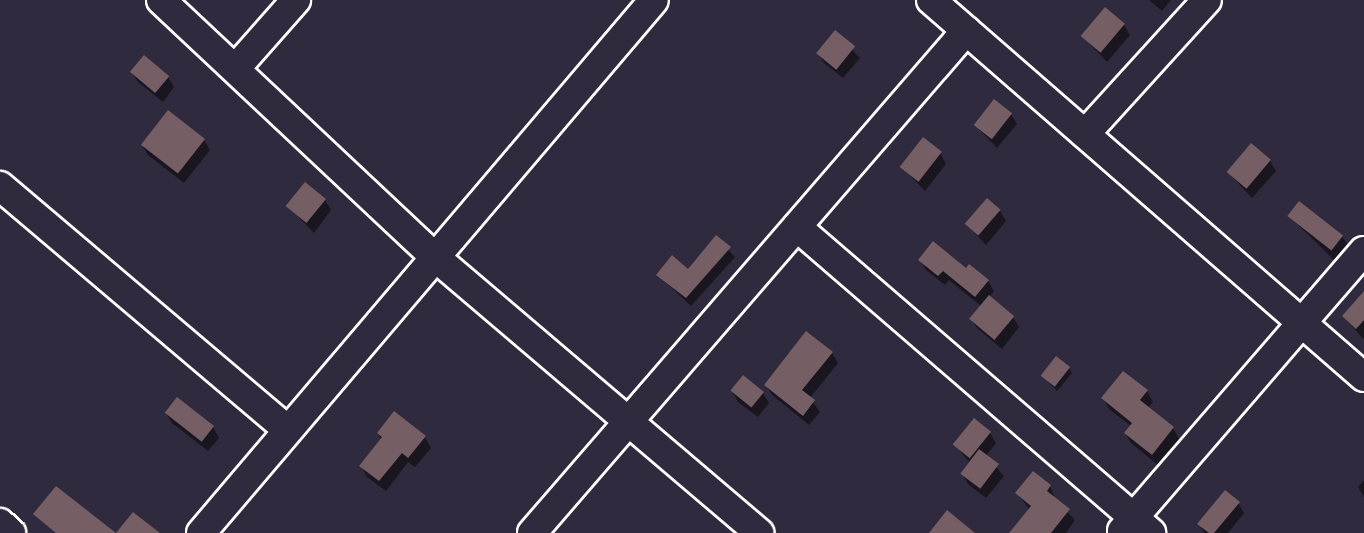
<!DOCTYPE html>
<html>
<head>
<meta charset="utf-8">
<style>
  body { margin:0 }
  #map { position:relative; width:1364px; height:533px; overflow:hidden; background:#2f2a3d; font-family:Mynerve,sans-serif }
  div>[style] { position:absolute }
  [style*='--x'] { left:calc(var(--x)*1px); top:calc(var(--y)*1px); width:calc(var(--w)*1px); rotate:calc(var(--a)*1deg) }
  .shadow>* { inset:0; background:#0007 }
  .building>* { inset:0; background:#755e64; transform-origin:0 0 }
  .roads { filter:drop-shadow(2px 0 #fff) drop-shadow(-2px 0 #fff) drop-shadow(0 2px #fff) drop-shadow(0 -2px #fff) }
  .minor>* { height:28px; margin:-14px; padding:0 14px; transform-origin:14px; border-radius:14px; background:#2f2a3d }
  span { translate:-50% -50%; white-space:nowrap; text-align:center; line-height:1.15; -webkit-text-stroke:4.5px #2f2a3d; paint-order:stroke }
</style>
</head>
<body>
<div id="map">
  <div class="shadow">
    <div style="clip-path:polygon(1149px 0,1171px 0,1162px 11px)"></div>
    <div style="clip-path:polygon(1124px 25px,1130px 35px,1107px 62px,1082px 36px)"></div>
    <div style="clip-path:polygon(835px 32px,860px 58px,843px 78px,824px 63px,818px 53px)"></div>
    <div style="clip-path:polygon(132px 72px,168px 77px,174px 87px,163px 102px,138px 82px)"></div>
    <div style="clip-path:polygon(1011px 114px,1017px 124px,997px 148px,975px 125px)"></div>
    <div style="clip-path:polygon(204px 140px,210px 150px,184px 183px,148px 155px,142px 145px)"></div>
    <div style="clip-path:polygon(940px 153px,946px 164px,925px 191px,901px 166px)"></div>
    <div style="clip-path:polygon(1270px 161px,1276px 171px,1252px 198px,1228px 172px)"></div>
    <div style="clip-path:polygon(325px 200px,331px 210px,314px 233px,288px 206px)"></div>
    <div style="clip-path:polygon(1000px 211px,1006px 221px,986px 245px,967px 224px)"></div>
    <div style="clip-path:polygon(1289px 216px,1342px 236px,1347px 244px,1334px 260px)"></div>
    <div style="clip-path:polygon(716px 237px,735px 257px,691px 306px,658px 275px,688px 271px)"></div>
    <div style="clip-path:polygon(920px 260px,966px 270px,988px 281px,994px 291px,989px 297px,1013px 317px,1019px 327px,1002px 349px,978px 329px,971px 319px,981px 306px,949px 280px,945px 285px,926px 270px)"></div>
    <div style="clip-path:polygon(1364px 293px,1364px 337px,1363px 339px,1344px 316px)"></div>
    <div style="clip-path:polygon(832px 353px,838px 363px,810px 398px,820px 412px,809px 425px,772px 395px,766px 385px)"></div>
    <div style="clip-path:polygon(1069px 368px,1072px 373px,1057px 391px,1042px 375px)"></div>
    <div style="clip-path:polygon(732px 391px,763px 393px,769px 403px,758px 417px,738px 402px)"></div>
    <div style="clip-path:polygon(1147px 391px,1153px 402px,1148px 408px,1173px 428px,1179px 439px,1158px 465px,1131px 443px,1125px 433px,1131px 426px,1109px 409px,1103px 398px)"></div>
    <div style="clip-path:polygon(166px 413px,213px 427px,219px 438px,208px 451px,172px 423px)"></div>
    <div style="clip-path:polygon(378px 433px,425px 437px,431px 448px,415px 467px,408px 462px,386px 491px,367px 477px,361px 466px,382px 440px)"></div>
    <div style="clip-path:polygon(990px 433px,996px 443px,986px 456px,1004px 476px,986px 498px,968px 484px,962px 473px,970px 463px,955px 445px)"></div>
    <div style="clip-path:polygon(1033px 473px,1050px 486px,1055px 499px,1075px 520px,1066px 533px,1011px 533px,1030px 510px,1017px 493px)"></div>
    <div style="clip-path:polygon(1364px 480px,1364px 497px,1358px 487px)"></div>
    <div style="clip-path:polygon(1238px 503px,1244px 513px,1228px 533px,1204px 533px,1199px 524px)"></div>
  </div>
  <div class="building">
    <div style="left:1105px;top:7px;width:26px;height:38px;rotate:40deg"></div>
    <div style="left:835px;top:30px;width:26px;height:30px;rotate:39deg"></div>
    <div style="left:144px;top:55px;width:33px;height:22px;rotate:40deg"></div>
    <div style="left:994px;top:99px;width:23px;height:33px;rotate:38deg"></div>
    <div style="left:168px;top:110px;width:47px;height:44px;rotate:38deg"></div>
    <div style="left:923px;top:137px;width:24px;height:38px;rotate:38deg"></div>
    <div style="left:1251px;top:143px;width:26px;height:38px;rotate:40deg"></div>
    <div style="left:305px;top:182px;width:27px;height:31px;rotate:39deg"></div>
    <div style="left:987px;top:198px;width:18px;height:34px;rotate:41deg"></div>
    <div style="left:1299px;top:201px;width:56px;height:19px;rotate:38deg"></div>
    <div style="clip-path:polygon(716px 235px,731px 247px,686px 298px,656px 275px,672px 255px,688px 269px)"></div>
    <div style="clip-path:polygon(933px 241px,966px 268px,969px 264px,989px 280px,975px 297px,943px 271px,938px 276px,918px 260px)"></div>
    <div style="clip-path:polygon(1364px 291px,1364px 320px,1356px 329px,1342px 316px)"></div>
    <div style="left:989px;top:295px;width:33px;height:31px;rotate:40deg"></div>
    <div style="clip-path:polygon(806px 331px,833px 352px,802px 390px,815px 400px,803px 416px,764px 385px)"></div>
    <div style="left:1056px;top:356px;width:18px;height:25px;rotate:38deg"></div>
    <div style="clip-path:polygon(1123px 371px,1148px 390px,1140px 400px,1174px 427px,1152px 455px,1124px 433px,1132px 423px,1101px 398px)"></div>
    <div style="left:743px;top:375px;width:27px;height:20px;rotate:39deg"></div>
    <div style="left:177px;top:397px;width:47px;height:20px;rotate:38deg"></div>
    <div style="clip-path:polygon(394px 411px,426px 436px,408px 458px,402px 453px,379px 481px,359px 466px,382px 437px,377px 433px)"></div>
    <div style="left:974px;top:418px;width:22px;height:34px;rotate:39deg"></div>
    <div style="left:979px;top:449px;width:25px;height:31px;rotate:37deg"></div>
    <div style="clip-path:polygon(1033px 471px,1051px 485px,1047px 491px,1070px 509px,1051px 533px,1009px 533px,1031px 506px,1015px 493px)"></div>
    <div style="clip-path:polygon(56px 486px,116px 533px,56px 533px,33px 514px)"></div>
    <div style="clip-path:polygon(1225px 490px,1240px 502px,1214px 533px,1209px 533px,1197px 524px)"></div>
    <div style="clip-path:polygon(947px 510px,975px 533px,929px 533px)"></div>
    <div style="clip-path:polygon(133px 512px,160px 533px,116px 533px)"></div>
  </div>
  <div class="roads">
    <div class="minor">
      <div style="--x:161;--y:0;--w:376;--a:43.2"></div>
      <div style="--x:435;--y:257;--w:426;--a:40.4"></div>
      <div style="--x:931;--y:0;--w:574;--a:41.05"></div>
      <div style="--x:236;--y:68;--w:91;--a:-48.6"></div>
      <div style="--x:1085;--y:134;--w:181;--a:-47.7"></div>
      <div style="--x:0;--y:186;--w:377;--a:40.3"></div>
      <div style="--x:797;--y:227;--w:468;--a:40.8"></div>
      <div style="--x:0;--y:523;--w:15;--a:42"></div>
      <div style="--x:1122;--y:531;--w:370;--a:-49.2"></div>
      <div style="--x:201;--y:533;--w:699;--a:-49.64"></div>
      <div style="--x:532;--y:533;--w:664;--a:-49.16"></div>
    </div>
  </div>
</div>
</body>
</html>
